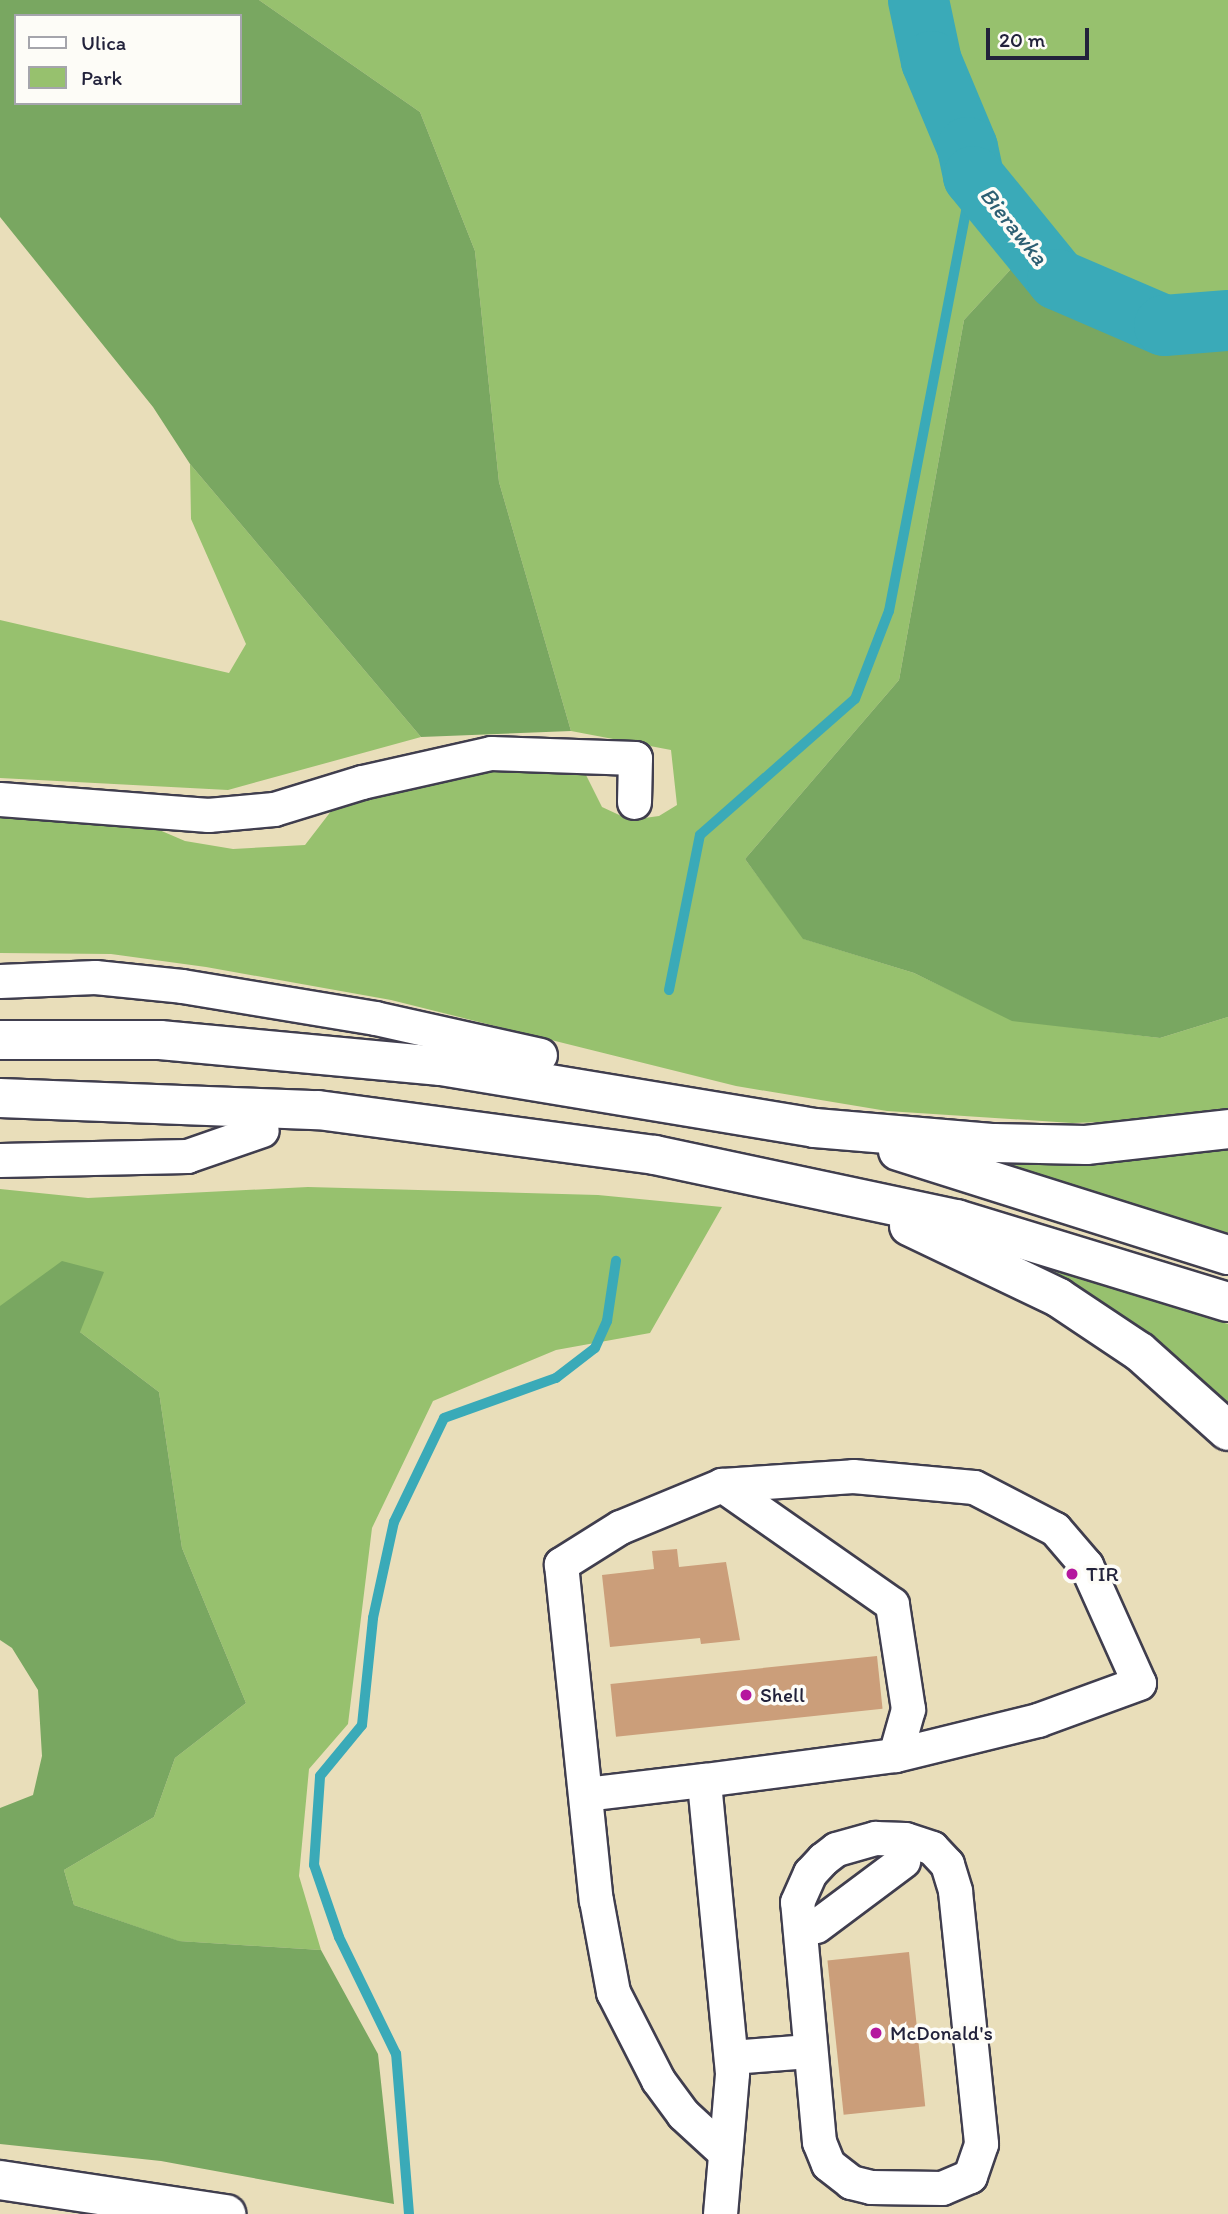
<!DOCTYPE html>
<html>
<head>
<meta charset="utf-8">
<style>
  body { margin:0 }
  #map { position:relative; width:1228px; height:2214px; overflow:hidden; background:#e9deba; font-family:Itim,sans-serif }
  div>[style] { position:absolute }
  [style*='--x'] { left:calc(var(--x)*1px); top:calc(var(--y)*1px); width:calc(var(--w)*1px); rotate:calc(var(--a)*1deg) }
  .green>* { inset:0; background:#97c16e }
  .forest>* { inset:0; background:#79a761 }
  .stream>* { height:10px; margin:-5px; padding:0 5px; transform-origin:5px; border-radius:5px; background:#3aaab8 }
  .river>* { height:61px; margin:-30.5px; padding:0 30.5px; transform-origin:30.5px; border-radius:30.5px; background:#3aaab8 }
  .building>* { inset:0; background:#cb9e7a; transform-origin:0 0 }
  .roads { filter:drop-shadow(2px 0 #403e4e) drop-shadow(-2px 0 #403e4e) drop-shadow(0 2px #403e4e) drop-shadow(0 -2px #403e4e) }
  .minor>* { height:33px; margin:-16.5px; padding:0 16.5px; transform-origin:16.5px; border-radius:16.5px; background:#fff }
  .major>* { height:38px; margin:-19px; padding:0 19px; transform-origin:19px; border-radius:19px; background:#fff }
  .highway>* { height:38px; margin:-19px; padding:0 19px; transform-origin:19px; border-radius:19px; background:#fff }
  .dots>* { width:19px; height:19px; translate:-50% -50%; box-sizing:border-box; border:4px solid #fdfcf7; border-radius:50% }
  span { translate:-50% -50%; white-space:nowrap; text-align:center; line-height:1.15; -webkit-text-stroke:7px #fdfcf7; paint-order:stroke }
  .poi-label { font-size:21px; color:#22223b }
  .left { translate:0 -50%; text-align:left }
  .water-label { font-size:23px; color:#2d5f73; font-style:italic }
  .legend { position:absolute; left:14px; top:14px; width:228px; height:91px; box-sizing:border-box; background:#fdfcf7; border:2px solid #a5a5ac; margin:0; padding:9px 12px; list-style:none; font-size:21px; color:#22223b }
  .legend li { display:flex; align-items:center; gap:14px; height:35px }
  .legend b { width:35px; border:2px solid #a5a5ac }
  .scale { position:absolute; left:986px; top:28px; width:103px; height:32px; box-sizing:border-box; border:4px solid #22223b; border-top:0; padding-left:9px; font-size:21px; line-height:24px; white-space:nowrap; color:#22223b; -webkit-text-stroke:5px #fdfcf7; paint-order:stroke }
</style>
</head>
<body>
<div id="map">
  <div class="green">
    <div style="clip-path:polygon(259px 0,1228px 0,1228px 346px,1011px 269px,964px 320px,899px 680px,745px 859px,804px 939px,914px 973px,1012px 1020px,1160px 1038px,1228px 1017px,1228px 1108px,1136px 1121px,1072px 1123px,887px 1111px,736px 1086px,391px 1000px,206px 967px,111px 954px,0 953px,0 811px,136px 820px,185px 841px,233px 849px,305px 845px,335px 806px,515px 764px,585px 773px,602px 807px,630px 820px,659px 816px,677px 805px,671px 750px,571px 731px,499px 482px,475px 251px,420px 112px)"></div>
    <div style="clip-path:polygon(190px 464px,421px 737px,228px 790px,0 778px,0 620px,229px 673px,246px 644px,191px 519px)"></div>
    <div style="clip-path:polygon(1228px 1146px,1228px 1233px,997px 1162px)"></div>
    <div style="clip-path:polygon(308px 1187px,598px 1195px,722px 1207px,650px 1333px,556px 1350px,433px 1401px,372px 1528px,348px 1724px,309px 1769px,299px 1876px,321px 1950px,178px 1941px,74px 1905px,64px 1870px,154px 1817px,175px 1758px,246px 1703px,182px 1548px,159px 1392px,80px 1332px,0 1306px,0 1189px,88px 1198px)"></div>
    <div style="clip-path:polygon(1052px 1270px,1228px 1324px,1228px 1404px,1148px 1334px)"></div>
  </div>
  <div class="forest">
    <div style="clip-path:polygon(evenodd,0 0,259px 0,420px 112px,475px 251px,499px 482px,571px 731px,421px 737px,190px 464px,153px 407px,0 217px,0 0,16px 16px,240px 16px,240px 103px,16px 103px,16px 16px)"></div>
    <div style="clip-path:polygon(1011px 269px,1228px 346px,1228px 1017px,1160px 1038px,1012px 1021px,914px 973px,803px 939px,745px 859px,899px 680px,964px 320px)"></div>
    <div style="clip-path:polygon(62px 1261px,104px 1272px,80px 1332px,159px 1392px,182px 1548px,246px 1703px,175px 1758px,154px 1817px,64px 1870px,74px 1905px,179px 1941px,321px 1950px,378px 2054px,394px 2204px,161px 2161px,0 2144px,0 1808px,33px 1795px,42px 1756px,38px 1690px,12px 1648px,0 1640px,0 1306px)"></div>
  </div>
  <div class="stream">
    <div style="--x:669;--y:990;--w:158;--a:-78.7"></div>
    <div style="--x:700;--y:835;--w:206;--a:-41.3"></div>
    <div style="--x:855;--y:699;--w:94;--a:-68.9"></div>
    <div style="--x:889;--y:611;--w:443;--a:-79.1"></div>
    <div style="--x:409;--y:2214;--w:161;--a:-94.6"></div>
    <div style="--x:396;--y:2054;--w:130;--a:-116"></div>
    <div style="--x:339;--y:1937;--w:76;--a:-109.1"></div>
    <div style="--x:314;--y:1865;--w:89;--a:-86.1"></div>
    <div style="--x:320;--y:1776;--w:66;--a:-50.5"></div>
    <div style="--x:362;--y:1725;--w:108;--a:-84.1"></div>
    <div style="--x:373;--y:1618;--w:98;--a:-77.7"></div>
    <div style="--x:394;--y:1522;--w:115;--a:-64.3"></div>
    <div style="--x:444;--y:1418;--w:119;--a:-19.7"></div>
    <div style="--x:556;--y:1378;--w:49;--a:-37.6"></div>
    <div style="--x:595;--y:1348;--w:30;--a:-66"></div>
    <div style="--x:607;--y:1321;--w:61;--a:-81.5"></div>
  </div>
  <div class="river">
    <div style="--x:918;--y:0;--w:62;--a:78"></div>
    <div style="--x:931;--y:61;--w:93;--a:67.3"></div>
    <div style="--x:967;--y:147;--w:30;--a:78"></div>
    <div style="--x:973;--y:176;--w:133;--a:50.8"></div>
    <div style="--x:1057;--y:279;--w:116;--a:23.3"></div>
    <div style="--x:1164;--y:325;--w:64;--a:-4.5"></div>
  </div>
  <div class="building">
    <div style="clip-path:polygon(677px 1549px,679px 1567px,726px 1562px,740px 1640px,701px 1644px,700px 1638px,610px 1647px,602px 1575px,654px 1569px,652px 1551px)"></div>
    <div style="left:877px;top:1656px;width:53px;height:268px;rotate:84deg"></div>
    <div style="left:909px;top:1952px;width:155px;height:82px;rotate:84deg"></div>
  </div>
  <div class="roads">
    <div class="minor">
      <div style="--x:0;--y:799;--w:209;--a:4.4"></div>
      <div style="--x:208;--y:815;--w:66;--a:-5.2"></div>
      <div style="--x:274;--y:809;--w:92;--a:-17.1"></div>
      <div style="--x:362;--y:782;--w:132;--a:-12.7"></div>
      <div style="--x:491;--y:753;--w:144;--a:2"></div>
      <div style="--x:635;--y:758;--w:44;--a:91.3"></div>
      <div style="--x:0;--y:981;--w:95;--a:-2.4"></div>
      <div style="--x:95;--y:977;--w:87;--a:5.9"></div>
      <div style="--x:182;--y:986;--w:196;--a:9.4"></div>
      <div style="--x:375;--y:1018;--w:169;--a:12.6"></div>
      <div style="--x:0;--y:1160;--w:187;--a:-1.2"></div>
      <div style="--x:187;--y:1156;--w:79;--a:-19.1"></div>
      <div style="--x:722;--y:1485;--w:131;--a:-3.9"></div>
      <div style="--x:853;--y:1476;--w:121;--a:5.2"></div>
      <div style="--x:974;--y:1487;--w:91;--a:27.4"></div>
      <div style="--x:1055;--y:1529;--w:48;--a:49.3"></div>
      <div style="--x:1086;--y:1565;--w:129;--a:65.8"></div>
      <div style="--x:1139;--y:1683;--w:108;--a:159.9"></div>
      <div style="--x:1038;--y:1720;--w:147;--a:166.2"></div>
      <div style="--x:586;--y:1794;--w:119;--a:-6.8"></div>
      <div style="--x:875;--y:1838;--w:30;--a:2"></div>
      <div style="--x:905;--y:1839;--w:28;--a:18"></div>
      <div style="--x:932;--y:1848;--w:22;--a:47"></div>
      <div style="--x:947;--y:1864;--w:28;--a:73"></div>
      <div style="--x:955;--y:1891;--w:254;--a:84.1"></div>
      <div style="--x:981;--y:2144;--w:34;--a:109"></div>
      <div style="--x:970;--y:2176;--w:30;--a:157"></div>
      <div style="--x:942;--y:2188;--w:71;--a:-179.2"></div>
      <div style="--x:871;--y:2187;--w:21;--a:-166"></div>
      <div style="--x:851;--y:2182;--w:29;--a:-142"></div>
      <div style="--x:828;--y:2164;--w:24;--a:-112"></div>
      <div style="--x:819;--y:2142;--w:241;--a:-95.2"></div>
      <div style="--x:797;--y:1902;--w:32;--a:-66"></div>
      <div style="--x:810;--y:1873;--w:19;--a:-47"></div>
      <div style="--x:823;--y:1859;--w:16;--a:-38"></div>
      <div style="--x:836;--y:1849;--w:41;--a:-15.8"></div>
      <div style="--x:816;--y:1926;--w:109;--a:-36.8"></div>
      <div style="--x:731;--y:2057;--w:78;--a:-4.4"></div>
      <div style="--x:720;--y:2214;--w:142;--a:-85.1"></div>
      <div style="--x:732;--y:2073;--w:294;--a:-95.5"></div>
      <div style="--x:704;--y:1780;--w:193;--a:-7.5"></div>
      <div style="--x:895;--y:1755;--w:48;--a:-74.2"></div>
      <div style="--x:908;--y:1709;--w:106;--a:-98.7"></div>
      <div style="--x:892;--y:1604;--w:208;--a:-145"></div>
      <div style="--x:722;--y:1485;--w:110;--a:157.6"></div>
      <div style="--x:620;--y:1527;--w:70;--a:147.9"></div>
      <div style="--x:561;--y:1564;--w:338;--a:84.1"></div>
      <div style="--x:596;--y:1900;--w:94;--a:79.5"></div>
      <div style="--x:613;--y:1992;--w:99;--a:62.9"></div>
      <div style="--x:658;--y:2080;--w:42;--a:53.7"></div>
      <div style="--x:683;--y:2114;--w:53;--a:42.7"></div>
    </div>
    <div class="major">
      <div style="--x:0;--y:2180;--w:229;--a:8.6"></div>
    </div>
    <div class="highway">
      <div style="--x:0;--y:1040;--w:160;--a:0"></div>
      <div style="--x:160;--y:1040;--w:282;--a:5.3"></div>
      <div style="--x:441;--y:1066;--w:379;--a:9.4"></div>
      <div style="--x:815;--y:1128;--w:180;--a:4.8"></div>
      <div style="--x:994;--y:1143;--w:92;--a:1.2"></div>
      <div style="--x:1086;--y:1145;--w:143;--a:-6.4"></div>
      <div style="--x:0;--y:1098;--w:318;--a:2.2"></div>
      <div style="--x:318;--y:1110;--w:340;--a:7.6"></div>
      <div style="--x:655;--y:1155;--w:308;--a:12"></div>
      <div style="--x:956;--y:1219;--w:284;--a:17"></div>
      <div style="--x:898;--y:1151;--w:346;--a:17.5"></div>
      <div style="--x:909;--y:1226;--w:166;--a:25.6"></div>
      <div style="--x:1059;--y:1298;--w:97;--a:33.7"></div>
      <div style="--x:1140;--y:1352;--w:118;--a:41.9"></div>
    </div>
  </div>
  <div class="dots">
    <div style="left:1072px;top:1574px;background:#b5179e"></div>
    <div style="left:746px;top:1695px;background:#b5179e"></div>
    <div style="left:876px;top:2033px;background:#b5179e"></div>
  </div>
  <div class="poi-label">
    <span class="left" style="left:1086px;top:1574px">TIR</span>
    <span class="left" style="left:760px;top:1695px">Shell</span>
    <span class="left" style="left:890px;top:2033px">McDonald's</span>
  </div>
  <div class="water-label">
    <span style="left:1014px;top:226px;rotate:51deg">Bierawka</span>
  </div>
  <ul class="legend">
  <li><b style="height:9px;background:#fff"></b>Ulica</li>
  <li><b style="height:19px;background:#97c16e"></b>Park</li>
  </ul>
  <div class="scale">20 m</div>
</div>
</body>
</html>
